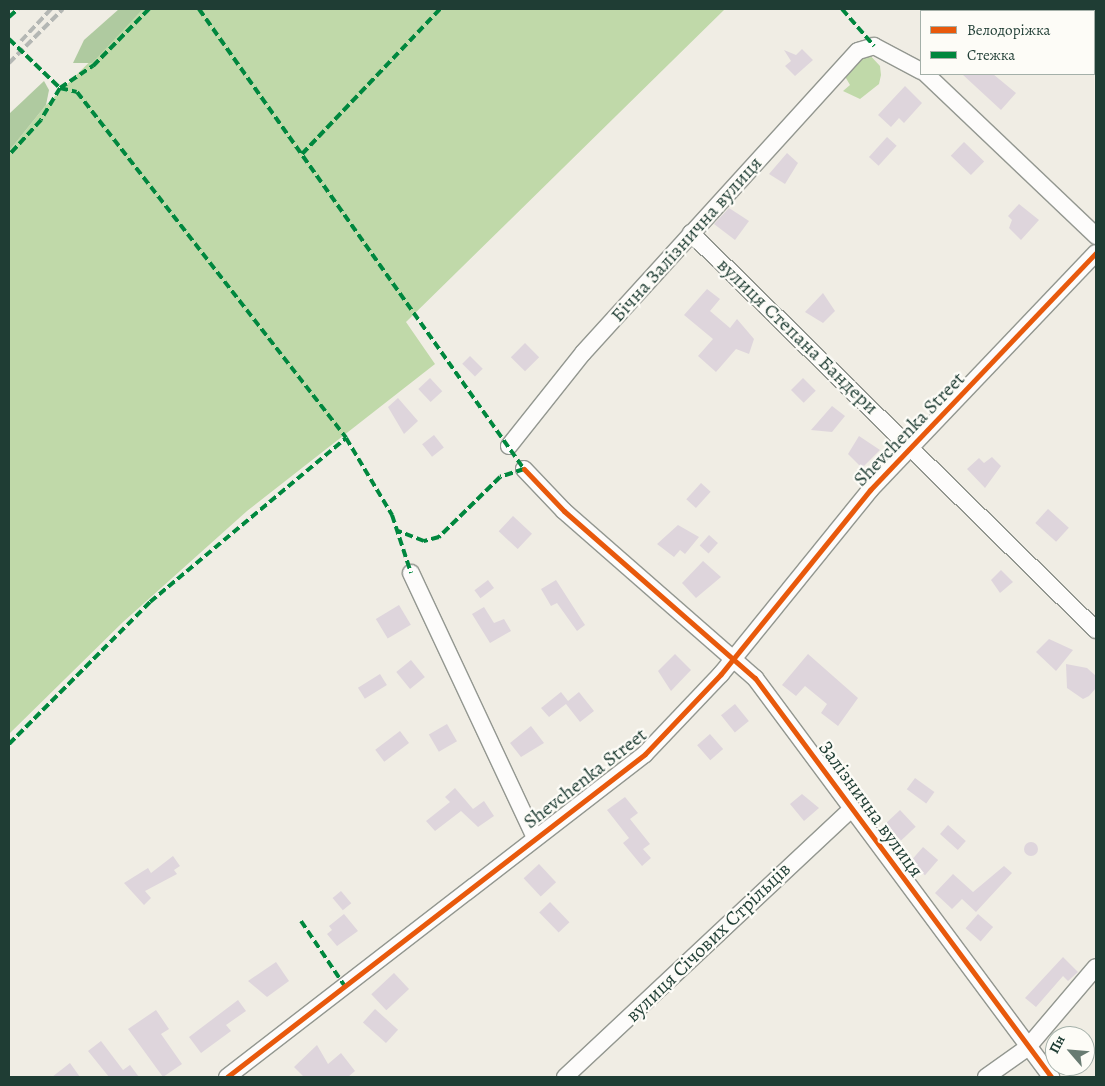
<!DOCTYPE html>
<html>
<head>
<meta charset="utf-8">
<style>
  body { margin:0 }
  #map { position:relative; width:1105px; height:1086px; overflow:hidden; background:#f0ede4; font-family:Alegreya,serif }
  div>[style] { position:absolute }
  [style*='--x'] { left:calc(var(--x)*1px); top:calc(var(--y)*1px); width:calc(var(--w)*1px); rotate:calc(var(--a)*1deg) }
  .green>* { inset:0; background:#c0d9a9 }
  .forest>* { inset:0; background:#afcaa0 }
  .building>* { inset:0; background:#ded5dc; transform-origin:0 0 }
  .round { border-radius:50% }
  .roads { filter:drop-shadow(1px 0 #939790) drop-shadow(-1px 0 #939790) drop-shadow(0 1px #939790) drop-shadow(0 -1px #939790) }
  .minor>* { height:16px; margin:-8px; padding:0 8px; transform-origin:8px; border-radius:8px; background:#fdfcfb }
  .rail>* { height:4px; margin-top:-2px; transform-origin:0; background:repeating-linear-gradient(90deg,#b4b7b4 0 8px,transparent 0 12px) }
  .quiet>* { height:4px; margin-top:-2px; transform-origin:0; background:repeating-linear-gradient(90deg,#00873e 0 8px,transparent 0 12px) }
  .cycleway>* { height:5px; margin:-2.5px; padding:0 2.5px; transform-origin:2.5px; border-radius:2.5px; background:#e8590c }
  span { translate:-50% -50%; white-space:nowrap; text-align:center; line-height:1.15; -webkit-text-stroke:4.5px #fdfcf7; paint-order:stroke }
  .street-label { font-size:20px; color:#1f3d34 }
  .frame { position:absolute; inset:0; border:10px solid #1f3d34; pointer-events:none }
  .legend { position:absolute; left:920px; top:10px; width:175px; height:65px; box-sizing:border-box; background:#fdfcf7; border:1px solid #a4b0a9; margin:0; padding:6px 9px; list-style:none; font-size:15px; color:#1f3d34 }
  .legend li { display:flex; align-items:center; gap:10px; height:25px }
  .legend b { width:25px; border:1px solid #a4b0a9 }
  .north { position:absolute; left:1045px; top:1026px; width:50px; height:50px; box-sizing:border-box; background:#fdfcf7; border:1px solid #a4b0a9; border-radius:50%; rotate:297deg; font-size:14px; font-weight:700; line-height:20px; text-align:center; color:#1f3d34 }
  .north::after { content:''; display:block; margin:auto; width:18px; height:22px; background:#687b72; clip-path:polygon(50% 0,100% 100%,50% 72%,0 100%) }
</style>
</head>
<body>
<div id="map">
  <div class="green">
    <div style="clip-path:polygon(143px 9px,725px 9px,406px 322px,435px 364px,247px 511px,123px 622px,9px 734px,9px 151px,46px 105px)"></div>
    <div style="clip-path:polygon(866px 51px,880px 66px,881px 75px,879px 84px,860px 99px,843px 91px,850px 85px,843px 73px)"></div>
  </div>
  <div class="forest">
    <div style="clip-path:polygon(119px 9px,143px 9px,92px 63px,73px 63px,84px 40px)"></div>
    <div style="clip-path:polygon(44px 81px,49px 90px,46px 105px,9px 151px,9px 114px)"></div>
  </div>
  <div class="building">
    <div style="clip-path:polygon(802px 49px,813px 60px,795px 76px,785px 66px,791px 61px,784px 50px,796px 55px)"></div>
    <div style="clip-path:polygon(962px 74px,993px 74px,1016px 93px,1001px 110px)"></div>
    <div style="clip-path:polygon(905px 86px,922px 103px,904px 123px,899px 118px,891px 127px,878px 115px)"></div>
    <div style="left:887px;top:137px;width:13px;height:27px;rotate:42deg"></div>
    <div style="left:964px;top:142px;width:28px;height:19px;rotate:44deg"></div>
    <div style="clip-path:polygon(787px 153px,798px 163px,785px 184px,769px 174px)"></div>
    <div style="clip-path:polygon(1019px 204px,1039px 220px,1021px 240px,1009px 228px,1012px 220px,1008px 216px)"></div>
    <div style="clip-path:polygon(729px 208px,749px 221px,735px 240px,714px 224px)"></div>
    <div style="clip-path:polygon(707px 289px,720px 299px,710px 311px,730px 328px,737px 319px,754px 339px,749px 354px,736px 349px,716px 372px,698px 356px,713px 339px,684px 315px)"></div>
    <div style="clip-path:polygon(823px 293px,835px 311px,823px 323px,805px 312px)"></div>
    <div style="left:525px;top:343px;width:20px;height:20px;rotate:45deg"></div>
    <div style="left:470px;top:356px;width:18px;height:11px;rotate:45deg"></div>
    <div style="left:430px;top:378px;width:18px;height:16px;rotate:47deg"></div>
    <div style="left:803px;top:378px;width:18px;height:17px;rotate:45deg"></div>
    <div style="clip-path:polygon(398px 398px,418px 421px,404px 434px,388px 407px)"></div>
    <div style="clip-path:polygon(832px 406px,845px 416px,832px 432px,811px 430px)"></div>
    <div style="left:434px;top:435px;width:16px;height:15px;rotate:52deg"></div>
    <div style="clip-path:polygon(859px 436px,880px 450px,862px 468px,848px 454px)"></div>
    <div style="clip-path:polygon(992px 457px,1001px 466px,985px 488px,967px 469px,979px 458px,984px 463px)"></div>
    <div style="left:701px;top:483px;width:13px;height:22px;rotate:42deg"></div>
    <div style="left:1048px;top:509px;width:28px;height:19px;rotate:42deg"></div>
    <div style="left:513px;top:516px;width:26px;height:21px;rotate:43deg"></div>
    <div style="clip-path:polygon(678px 525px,699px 537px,685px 554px,680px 550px,674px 557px,657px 544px)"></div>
    <div style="left:709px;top:535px;width:12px;height:14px;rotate:42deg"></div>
    <div style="clip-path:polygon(703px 561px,721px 577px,696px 598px,682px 583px)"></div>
    <div style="clip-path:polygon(1001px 570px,1013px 582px,1000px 593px,991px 580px)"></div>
    <div style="left:488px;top:580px;width:10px;height:17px;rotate:53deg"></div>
    <div style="clip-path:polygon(556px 580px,585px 625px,577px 631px,557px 603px,551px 606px,541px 589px)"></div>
    <div style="left:399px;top:605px;width:23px;height:27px;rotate:59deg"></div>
    <div style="clip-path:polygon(484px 607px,494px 623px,504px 619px,511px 631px,490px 643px,472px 614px)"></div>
    <div style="clip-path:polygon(1049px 639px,1073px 650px,1056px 671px,1036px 652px)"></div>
    <div style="clip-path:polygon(675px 654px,691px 670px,671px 691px,658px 671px)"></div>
    <div style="clip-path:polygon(808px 654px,858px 698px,838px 726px,821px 713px,827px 704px,805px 686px,796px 696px,782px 685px)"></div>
    <div style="left:411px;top:660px;width:22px;height:19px;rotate:51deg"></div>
    <div style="clip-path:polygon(1066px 664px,1087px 668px,1096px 676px,1096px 688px,1089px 696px,1083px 699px,1067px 688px)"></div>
    <div style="left:380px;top:674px;width:13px;height:26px;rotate:58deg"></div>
    <div style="clip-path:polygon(561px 692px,568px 701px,579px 692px,594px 711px,580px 722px,566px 704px,549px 717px,541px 708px)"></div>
    <div style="left:735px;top:704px;width:22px;height:18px;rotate:51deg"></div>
    <div style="left:447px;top:724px;width:20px;height:21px;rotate:60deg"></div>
    <div style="clip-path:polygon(531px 726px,544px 743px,521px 757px,510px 743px)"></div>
    <div style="left:400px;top:731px;width:15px;height:31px;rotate:53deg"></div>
    <div style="left:710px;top:734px;width:20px;height:17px;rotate:49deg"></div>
    <div style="left:915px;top:778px;width:24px;height:14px;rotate:36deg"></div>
    <div style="clip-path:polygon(455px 788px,473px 809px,484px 801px,494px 816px,478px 827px,461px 811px,435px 831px,426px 821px,450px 802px,445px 797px)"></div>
    <div style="clip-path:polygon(802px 794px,819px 808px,804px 821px,790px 804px)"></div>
    <div style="clip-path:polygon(625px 797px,638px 813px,630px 819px,650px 844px,643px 849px,651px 858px,642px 866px,623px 843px,629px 838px,607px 810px)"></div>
    <div style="left:900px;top:810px;width:23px;height:20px;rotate:47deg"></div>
    <div style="left:948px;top:825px;width:24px;height:12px;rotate:42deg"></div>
    <div class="round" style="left:1024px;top:842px;width:14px;height:14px"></div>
    <div style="left:923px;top:847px;width:20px;height:20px;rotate:41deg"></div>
    <div style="clip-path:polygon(173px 856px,180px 866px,174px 870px,177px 874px,145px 891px,151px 898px,144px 905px,124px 883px,148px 868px,151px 873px)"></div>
    <div style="left:539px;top:864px;width:25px;height:21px;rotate:47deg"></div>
    <div style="clip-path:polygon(1004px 866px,1012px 873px,976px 912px,962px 899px,952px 909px,935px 893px,953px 874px,973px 892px)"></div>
    <div style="left:341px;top:891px;width:16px;height:11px;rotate:50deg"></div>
    <div style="left:550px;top:902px;width:28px;height:15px;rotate:46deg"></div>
    <div style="clip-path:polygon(344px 914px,358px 931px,337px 946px,327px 934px,332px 930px,329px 926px)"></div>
    <div style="left:978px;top:914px;width:20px;height:19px;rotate:41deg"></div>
    <div style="clip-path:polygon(1063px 957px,1078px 972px,1068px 981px,1063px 976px,1036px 1007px,1025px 998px)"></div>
    <div style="clip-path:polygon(276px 962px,289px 981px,267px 997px,248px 981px)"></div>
    <div style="left:394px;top:973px;width:22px;height:31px;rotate:47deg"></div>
    <div style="clip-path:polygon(238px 1000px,246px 1011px,226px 1025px,231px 1031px,201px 1053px,189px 1037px)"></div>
    <div style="left:375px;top:1009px;width:31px;height:18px;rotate:42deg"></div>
    <div style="clip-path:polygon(156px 1010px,169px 1029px,161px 1034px,182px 1064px,163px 1077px,128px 1029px)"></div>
    <div style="clip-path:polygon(101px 1041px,123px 1070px,130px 1065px,139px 1077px,109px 1077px,88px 1051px)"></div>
    <div style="clip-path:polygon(317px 1045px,328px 1064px,341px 1053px,355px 1071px,348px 1077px,304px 1077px,294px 1067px)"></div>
    <div style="clip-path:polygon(70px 1063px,80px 1077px,52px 1077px)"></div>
  </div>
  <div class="roads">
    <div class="minor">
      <div style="--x:926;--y:74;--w:235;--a:43.6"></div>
      <div style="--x:691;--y:233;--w:567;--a:44.43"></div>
      <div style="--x:509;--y:446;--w:119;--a:-51.5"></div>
      <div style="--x:583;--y:353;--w:408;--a:-47.7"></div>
      <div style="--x:858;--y:51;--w:17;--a:-17"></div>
      <div style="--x:874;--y:46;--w:53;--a:28"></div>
      <div style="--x:524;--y:469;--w:58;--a:46.4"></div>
      <div style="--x:564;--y:511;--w:254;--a:41.2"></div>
      <div style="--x:755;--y:678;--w:497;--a:53.4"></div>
      <div style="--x:411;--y:573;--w:290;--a:64.9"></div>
      <div style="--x:227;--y:1077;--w:528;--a:-37.69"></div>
      <div style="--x:645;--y:754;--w:110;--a:-46.5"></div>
      <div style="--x:721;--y:674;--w:237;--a:-51"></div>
      <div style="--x:870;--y:490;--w:327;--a:-46.4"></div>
      <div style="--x:565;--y:1077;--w:393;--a:-43.1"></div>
      <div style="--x:986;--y:1077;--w:50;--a:-35.3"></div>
      <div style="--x:1027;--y:1048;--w:106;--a:-49.6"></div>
    </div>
  </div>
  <div class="rail">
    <div style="--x:21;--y:41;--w:44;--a:-46.8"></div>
    <div style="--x:9;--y:63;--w:76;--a:-45"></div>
  </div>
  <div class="quiet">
    <div style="--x:199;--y:9;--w:563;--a:54.76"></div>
    <div style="--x:524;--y:469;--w:25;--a:162"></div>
    <div style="--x:500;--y:477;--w:86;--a:135.5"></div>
    <div style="--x:439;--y:537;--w:16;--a:165"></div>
    <div style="--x:424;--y:541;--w:28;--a:-159"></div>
    <div style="--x:842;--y:9;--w:49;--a:49.1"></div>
    <div style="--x:1072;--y:9;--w:4;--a:34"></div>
    <div style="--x:9;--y:17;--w:12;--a:-42"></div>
    <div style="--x:1094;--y:29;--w:4;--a:56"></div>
    <div style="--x:9;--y:39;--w:71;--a:43.9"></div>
    <div style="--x:60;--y:88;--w:37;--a:121"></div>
    <div style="--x:41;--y:120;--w:47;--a:132.4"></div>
    <div style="--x:60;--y:88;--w:17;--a:13"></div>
    <div style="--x:77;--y:92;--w:438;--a:52.1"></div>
    <div style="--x:346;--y:438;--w:90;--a:59.1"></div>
    <div style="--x:392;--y:515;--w:61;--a:71.9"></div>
    <div style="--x:60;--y:88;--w:40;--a:-34"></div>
    <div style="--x:93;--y:66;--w:80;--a:-45.5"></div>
    <div style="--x:302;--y:154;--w:200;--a:-46.4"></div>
    <div style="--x:9;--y:744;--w:200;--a:-45.2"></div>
    <div style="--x:150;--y:602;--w:256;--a:-39.9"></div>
    <div style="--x:301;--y:921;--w:77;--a:56.1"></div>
  </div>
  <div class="cycleway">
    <div style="--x:524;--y:469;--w:58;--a:46.4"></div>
    <div style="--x:564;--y:511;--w:254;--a:41.2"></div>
    <div style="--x:755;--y:678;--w:497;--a:53.4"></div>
    <div style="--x:227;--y:1077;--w:528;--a:-37.69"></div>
    <div style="--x:645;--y:754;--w:110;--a:-46.5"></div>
    <div style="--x:721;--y:674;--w:237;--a:-51"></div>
    <div style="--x:870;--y:490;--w:327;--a:-46.4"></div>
  </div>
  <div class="street-label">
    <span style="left:686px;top:239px;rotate:-48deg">Бічна Залізнична вулиця</span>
    <span style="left:798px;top:336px;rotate:44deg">вулиця Степана Бандери</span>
    <span style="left:909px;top:429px;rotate:-46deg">Shevchenka Street</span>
    <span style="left:585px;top:778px;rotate:-38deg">Shevchenka Street</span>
    <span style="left:871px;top:809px;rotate:54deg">Залізнична вулиця</span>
    <span style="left:708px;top:942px;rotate:-44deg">вулиця Січових Стрільців</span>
  </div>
  <div class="frame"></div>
  <ul class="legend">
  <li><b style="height:6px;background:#e8590c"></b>Велодоріжка</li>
  <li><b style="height:6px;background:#00873e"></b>Стежка</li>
  </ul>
  <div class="north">Пн</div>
</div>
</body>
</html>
